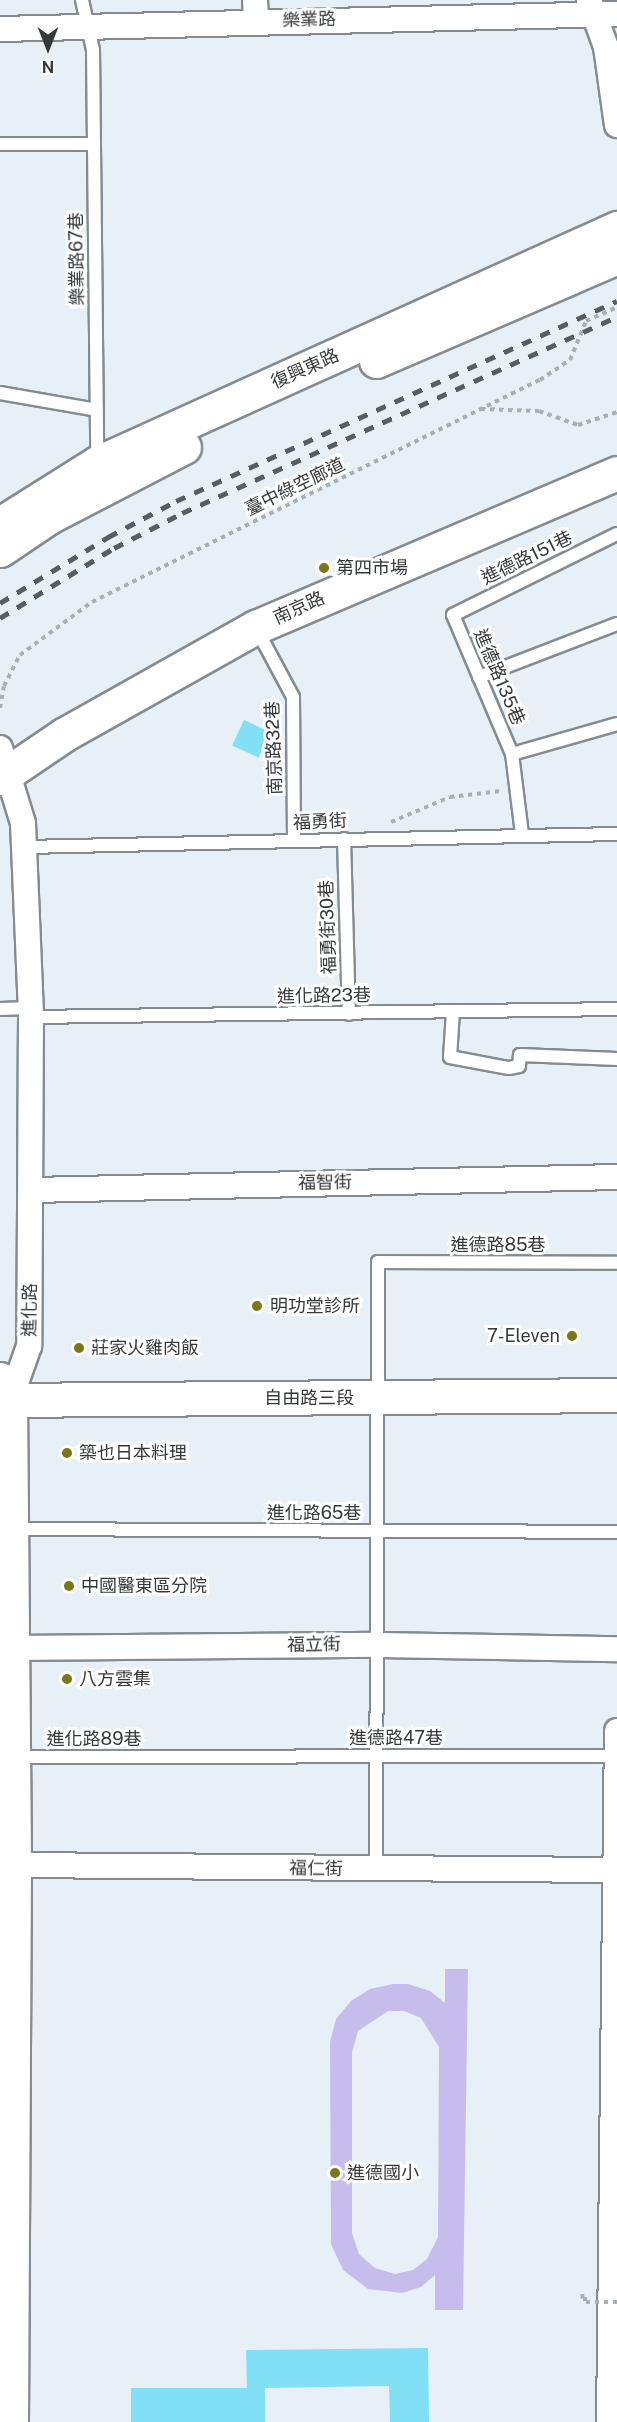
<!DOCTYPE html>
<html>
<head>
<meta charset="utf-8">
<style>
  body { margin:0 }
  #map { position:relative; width:617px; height:2422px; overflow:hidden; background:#e7f0f6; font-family:"Public Sans","Noto Sans TC",sans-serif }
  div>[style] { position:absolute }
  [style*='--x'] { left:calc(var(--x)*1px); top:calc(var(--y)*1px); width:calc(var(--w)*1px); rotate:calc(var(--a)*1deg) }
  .green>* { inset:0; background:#c7bded }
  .building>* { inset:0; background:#81e0f6; transform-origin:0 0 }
  .path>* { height:4px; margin-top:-2px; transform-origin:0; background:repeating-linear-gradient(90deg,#a9b0b5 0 4.5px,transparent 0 9px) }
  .roads { filter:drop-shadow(2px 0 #848c92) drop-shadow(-2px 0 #848c92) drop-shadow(0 2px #848c92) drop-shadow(0 -2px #848c92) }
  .lane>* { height:12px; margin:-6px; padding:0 6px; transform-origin:6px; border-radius:6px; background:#fff }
  .street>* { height:24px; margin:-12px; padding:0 12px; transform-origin:12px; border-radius:12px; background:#fff }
  .secondary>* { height:33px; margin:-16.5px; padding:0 16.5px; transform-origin:16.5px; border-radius:16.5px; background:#fff }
  .primary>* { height:33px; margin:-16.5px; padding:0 16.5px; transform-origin:16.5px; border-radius:16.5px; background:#fff }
  .rail>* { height:4.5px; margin-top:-2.25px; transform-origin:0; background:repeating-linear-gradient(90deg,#595d61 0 10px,transparent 0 20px) }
  .path-bridge>* { height:4px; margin-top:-2px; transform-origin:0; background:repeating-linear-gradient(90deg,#a9b0b5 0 4.5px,transparent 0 9px) }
  .dots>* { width:16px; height:16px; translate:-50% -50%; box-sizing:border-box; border:3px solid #fff; border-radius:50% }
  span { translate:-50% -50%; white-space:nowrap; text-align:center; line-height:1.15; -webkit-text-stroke:6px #fff; paint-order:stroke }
  .street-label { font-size:18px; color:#36393c }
  .poi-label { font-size:18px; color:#36393c }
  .left { translate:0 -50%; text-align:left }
  .right { translate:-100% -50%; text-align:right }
  .north { position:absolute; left:18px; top:18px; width:60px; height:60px; -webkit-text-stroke:4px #fff; paint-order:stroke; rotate:180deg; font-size:16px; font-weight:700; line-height:24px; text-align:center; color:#36393c }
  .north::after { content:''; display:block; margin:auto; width:21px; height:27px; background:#36393c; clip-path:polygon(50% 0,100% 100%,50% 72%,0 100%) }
</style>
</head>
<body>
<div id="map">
  <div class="green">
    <div style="clip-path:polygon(evenodd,445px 1969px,468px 1969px,463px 2310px,435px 2310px,435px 2275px,421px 2287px,402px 2293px,368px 2289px,343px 2270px,331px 2244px,330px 2042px,336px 2019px,351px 2001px,370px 1989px,393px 1984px,408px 1984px,430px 1991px,445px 2003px,445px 1969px,388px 2011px,404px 2011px,421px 2018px,439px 2047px,438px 2237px,427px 2259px,413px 2270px,395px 2274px,375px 2268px,359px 2254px,352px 2233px,352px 2052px,358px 2031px,388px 2011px)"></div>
  </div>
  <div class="building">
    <div style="left:244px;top:720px;width:29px;height:28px;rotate:25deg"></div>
    <div style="clip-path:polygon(428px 2348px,429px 2422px,390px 2422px,389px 2386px,265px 2388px,265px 2422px,131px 2422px,131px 2388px,247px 2388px,246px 2350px)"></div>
  </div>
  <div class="path">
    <div style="--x:481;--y:409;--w:58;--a:2"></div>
    <div style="--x:539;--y:411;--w:41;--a:19.7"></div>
    <div style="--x:578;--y:425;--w:41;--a:-18.4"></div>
    <div style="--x:0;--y:708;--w:22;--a:-80"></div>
    <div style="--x:4;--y:686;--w:35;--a:-63"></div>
    <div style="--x:20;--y:655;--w:89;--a:-36.4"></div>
    <div style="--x:92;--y:602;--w:500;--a:-26.4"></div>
    <div style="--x:540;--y:380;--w:36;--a:-34"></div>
    <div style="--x:570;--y:360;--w:42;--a:-67.7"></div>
    <div style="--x:586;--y:321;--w:34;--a:-24"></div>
    <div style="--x:391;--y:822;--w:64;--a:-23"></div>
    <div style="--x:450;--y:797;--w:51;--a:-6.7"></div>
    <div style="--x:582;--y:2294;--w:5;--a:79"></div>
    <div style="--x:583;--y:2299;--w:6;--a:0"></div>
  </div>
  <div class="roads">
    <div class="lane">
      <div style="--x:82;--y:0;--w:51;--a:77.6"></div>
      <div style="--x:93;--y:50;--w:409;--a:89.4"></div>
      <div style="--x:0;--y:144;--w:94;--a:0"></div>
      <div style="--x:0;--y:393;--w:98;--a:9.9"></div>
      <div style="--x:256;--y:628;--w:78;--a:61.8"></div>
      <div style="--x:293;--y:697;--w:144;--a:89.6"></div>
      <div style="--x:479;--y:677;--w:148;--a:-21"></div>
      <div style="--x:512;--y:754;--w:109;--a:-15.9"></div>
      <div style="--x:522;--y:834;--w:81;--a:-97.1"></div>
      <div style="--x:512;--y:754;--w:151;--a:-113"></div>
      <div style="--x:453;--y:615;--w:183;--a:-26.3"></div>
      <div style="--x:344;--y:839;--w:175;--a:88.4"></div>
      <div style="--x:25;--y:847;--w:592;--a:-1.26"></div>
      <div style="--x:0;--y:1009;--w:30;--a:-2"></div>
      <div style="--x:453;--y:1011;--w:46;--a:93.7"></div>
      <div style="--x:450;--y:1057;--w:60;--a:10.6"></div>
      <div style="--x:509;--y:1068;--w:10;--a:-11"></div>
      <div style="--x:519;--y:1066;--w:11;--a:-85"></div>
      <div style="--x:520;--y:1055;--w:97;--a:2.4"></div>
      <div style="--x:31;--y:1017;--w:586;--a:-0.78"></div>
      <div style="--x:12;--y:1529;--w:605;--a:0.28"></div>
      <div style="--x:15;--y:1757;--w:602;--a:-0.1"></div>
      <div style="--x:376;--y:1870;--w:608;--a:-89.81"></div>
      <div style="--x:378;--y:1262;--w:239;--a:0.2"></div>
    </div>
    <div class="street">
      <div style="--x:255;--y:0;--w:22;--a:87"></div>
      <div style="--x:589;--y:0;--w:50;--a:70.1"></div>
      <div style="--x:606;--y:47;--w:79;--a:82"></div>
      <div style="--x:0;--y:29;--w:617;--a:-1.39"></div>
      <div style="--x:0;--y:748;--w:78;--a:73"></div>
      <div style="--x:23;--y:823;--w:194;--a:87.6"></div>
      <div style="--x:31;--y:1017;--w:329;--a:90.3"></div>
      <div style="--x:29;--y:1346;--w:57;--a:109.4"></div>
      <div style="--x:32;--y:1190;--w:585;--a:-1.27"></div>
      <div style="--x:12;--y:1648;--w:367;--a:-0.5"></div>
      <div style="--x:379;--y:1645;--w:238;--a:1"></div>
      <div style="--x:14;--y:1865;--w:603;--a:0.48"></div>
      <div style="--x:609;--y:2422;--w:691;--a:-89.34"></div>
    </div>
    <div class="secondary">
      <div style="--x:376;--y:361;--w:262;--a:-23.3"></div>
      <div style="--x:0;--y:524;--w:115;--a:-32.2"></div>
      <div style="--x:97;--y:463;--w:571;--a:-24.32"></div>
      <div style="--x:0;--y:550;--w:59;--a:-34"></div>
      <div style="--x:49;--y:517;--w:152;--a:-27.4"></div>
      <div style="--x:0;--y:778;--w:78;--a:-34.1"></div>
      <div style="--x:65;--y:734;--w:219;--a:-29.3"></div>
      <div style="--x:256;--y:627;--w:392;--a:-23.1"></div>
      <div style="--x:0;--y:1400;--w:617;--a:-0.46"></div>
    </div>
    <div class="primary">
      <div style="--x:0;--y:1379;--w:23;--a:65"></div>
      <div style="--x:10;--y:1400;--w:465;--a:89.5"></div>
      <div style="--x:14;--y:1865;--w:557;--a:90.31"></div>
    </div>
  </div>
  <div class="rail">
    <div style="--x:0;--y:603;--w:127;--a:-31.4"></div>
    <div style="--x:108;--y:537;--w:77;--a:-27.9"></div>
    <div style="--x:176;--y:501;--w:484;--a:-24.4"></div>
    <div style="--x:0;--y:618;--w:134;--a:-31.6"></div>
    <div style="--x:114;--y:548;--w:76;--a:-27.2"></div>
    <div style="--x:182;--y:513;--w:477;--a:-24.3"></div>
  </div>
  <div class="path-bridge">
    <div style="--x:586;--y:2302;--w:31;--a:0"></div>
  </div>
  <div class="dots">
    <div style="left:324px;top:568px;background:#7b761a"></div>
    <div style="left:257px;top:1306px;background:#7b761a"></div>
    <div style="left:572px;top:1336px;background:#7b761a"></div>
    <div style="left:79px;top:1348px;background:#7b761a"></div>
    <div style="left:67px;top:1453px;background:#7b761a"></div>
    <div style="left:69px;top:1586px;background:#7b761a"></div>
    <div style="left:67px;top:1679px;background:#7b761a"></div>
    <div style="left:335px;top:2173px;background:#7b761a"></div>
  </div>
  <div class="street-label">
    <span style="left:309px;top:20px;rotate:-2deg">樂業路</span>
    <span style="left:77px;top:259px;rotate:-91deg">樂業路67巷</span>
    <span style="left:305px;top:369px;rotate:-24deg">復興東路</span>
    <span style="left:295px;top:487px;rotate:-26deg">臺中綠空廊道</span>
    <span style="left:527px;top:558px;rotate:-26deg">進德路151巷</span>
    <span style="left:299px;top:608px;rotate:-24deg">南京路</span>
    <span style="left:499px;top:677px;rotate:67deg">進德路135巷</span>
    <span style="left:274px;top:748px;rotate:-92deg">南京路32巷</span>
    <span style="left:320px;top:822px;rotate:-3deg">福勇街</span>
    <span style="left:328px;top:927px;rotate:-92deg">福勇街30巷</span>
    <span style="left:324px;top:996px;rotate:-1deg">進化路23巷</span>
    <span style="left:325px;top:1183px;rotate:-1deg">福智街</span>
    <span style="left:498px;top:1245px">進德路85巷</span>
    <span style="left:30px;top:1310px;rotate:-89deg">進化路</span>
    <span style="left:309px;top:1398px">自由路三段</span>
    <span style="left:314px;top:1513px">進化路65巷</span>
    <span style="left:314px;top:1645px;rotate:-1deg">福立街</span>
    <span style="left:396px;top:1738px">進德路47巷</span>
    <span style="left:94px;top:1739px">進化路89巷</span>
    <span style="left:316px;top:1869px;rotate:1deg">福仁街</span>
  </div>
  <div class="poi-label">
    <span class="left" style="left:336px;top:568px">第四市場</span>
    <span class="left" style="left:270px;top:1306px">明功堂診所</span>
    <span class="right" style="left:560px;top:1336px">7-Eleven</span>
    <span class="left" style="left:91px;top:1348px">莊家火雞肉飯</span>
    <span class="left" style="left:79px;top:1453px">築也日本料理</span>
    <span class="left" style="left:81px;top:1586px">中國醫東區分院</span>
    <span class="left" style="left:79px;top:1679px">八方雲集</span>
    <span class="left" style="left:347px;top:2173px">進德國小</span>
  </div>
  <div class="north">N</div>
</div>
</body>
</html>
